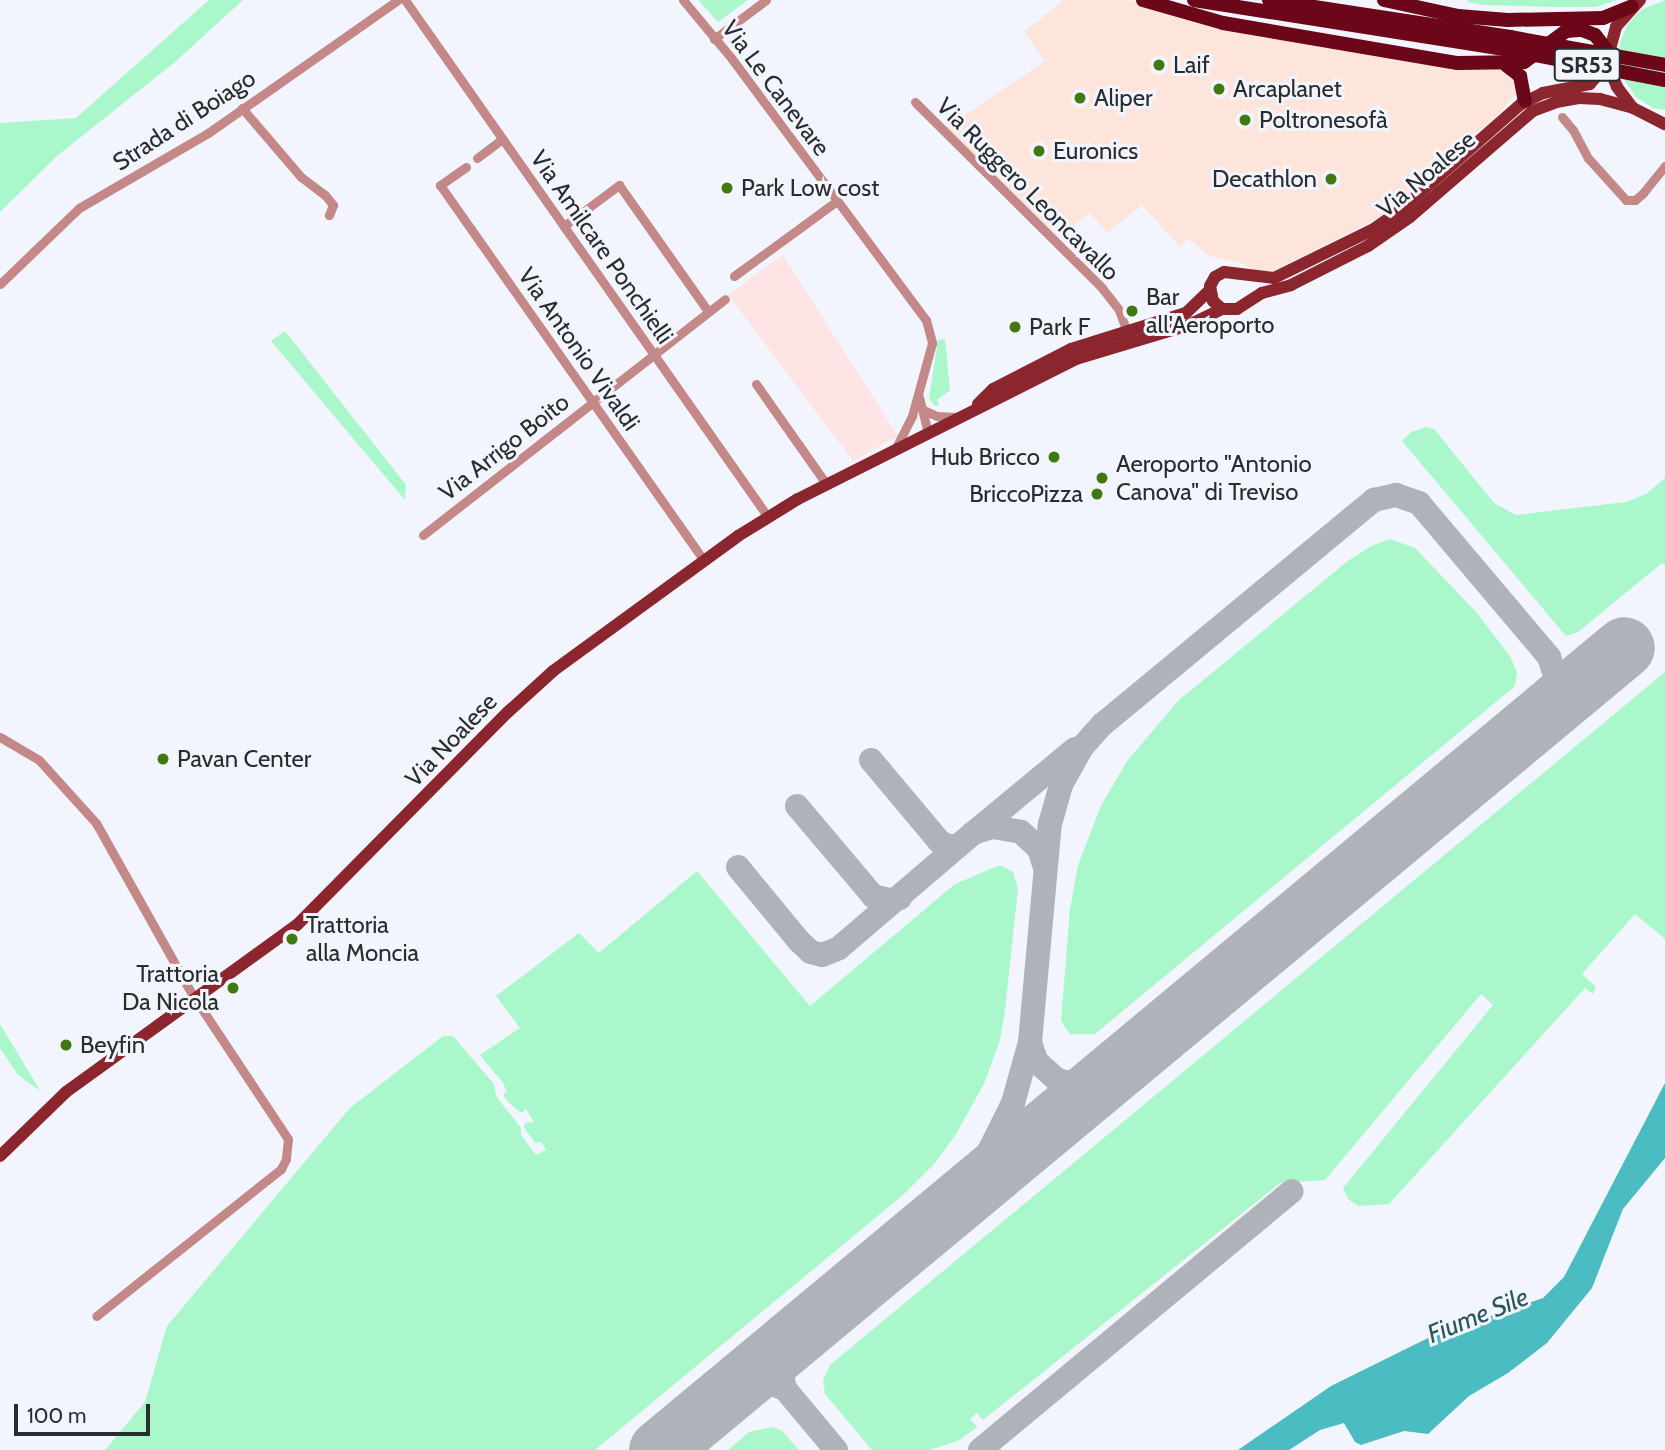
<!DOCTYPE html>
<html>
<head>
<meta charset="utf-8">
<style>
  body { margin:0 }
  #map { position:relative; width:1665px; height:1450px; overflow:hidden; background:#f2f5fd; font-family:Cabin,sans-serif }
  div>[style] { position:absolute }
  [style*='--x'] { left:calc(var(--x)*1px); top:calc(var(--y)*1px); width:calc(var(--w)*1px); rotate:calc(var(--a)*1deg) }
  .commercial>* { inset:0; background:#fee5dc }
  .industrial>* { inset:0; background:#ffe4e6 }
  .green>* { inset:0; background:#a9f7ca }
  .water>* { inset:0; background:#4bbdc2 }
  .taxiway>* { height:24px; margin:-12px; padding:0 12px; transform-origin:12px; border-radius:12px; background:#afb2b8 }
  .runway>* { height:61px; margin:-30.5px; padding:0 30.5px; transform-origin:30.5px; border-radius:30.5px; background:#afb2b8 }
  .minor>* { height:9px; margin:-4.5px; padding:0 4.5px; transform-origin:4.5px; border-radius:4.5px; background:#c38887 }
  .major>* { height:12px; margin:-6px; padding:0 6px; transform-origin:6px; border-radius:6px; background:#8c262e }
  .highway>* { height:14px; margin:-7px; padding:0 7px; transform-origin:7px; border-radius:7px; background:#6b0718 }
  .highway-bridge>* { height:14px; margin:-7px; padding:0 7px; transform-origin:7px; border-radius:7px; background:#6b0718 }
  .dots>* { width:19px; height:19px; translate:-50% -50%; box-sizing:border-box; border:4px solid #f2f5fd; border-radius:50% }
  span { translate:-50% -50%; white-space:nowrap; text-align:center; line-height:1.15; -webkit-text-stroke:6px #f2f5fd; paint-order:stroke }
  .shield-label span { padding:2px 5px; background:#f2f5fd; border:2px solid; border-radius:5px; -webkit-text-stroke-width:0 }
  .shield-label { font-size:23px; color:#2a2c2e; font-weight:700 }
  .poi-label { font-size:24px; color:#2a2c2e }
  .left { translate:0 -50%; text-align:left }
  .right { translate:-100% -50%; text-align:right }
  .street-label { font-size:24px; color:#2a2c2e }
  .water-label { font-size:26px; color:#265759; font-style:italic }
  .scale { position:absolute; left:14px; top:1404px; width:136px; height:32px; box-sizing:border-box; border:4px solid #2a2c2e; border-top:0; padding-left:9px; font-size:21px; line-height:24px; white-space:nowrap; color:#2a2c2e; -webkit-text-stroke:5px #f2f5fd; paint-order:stroke }
</style>
</head>
<body>
<div id="map">
  <div class="commercial">
    <div style="clip-path:polygon(1063px 0,1127px 0,1210px 24px,1443px 67px,1477px 64px,1509px 70px,1519px 90px,1497px 116px,1377px 219px,1277px 269px,1266px 272px,1254px 270px,1242px 263px,1209px 256px,1189px 239px,1180px 247px,1142px 205px,1107px 233px,1090px 213px,1058px 237px,947px 127px,1045px 61px,1024px 32px)"></div>
  </div>
  <div class="industrial">
    <div style="clip-path:polygon(783px 255px,898px 436px,853px 461px,728px 295px)"></div>
  </div>
  <div class="green">
    <div style="clip-path:polygon(209px 0,243px 0,175px 62px,57px 156px,0 212px,0 123px,76px 118px)"></div>
    <div style="clip-path:polygon(698px 0,748px 0,718px 22px)"></div>
    <div style="clip-path:polygon(1469px 0,1617px 0,1595px 7px,1556px 7px,1484px 5px,1467px 2px)"></div>
    <div style="clip-path:polygon(1665px 0,1665px 110px,1653px 108px,1636px 97px,1625px 81px,1619px 62px,1620px 42px,1628px 24px,1641px 10px)"></div>
    <div style="clip-path:polygon(285px 331px,406px 485px,405px 500px,271px 341px)"></div>
    <div style="clip-path:polygon(945px 339px,950px 390px,937px 400px,939px 405px,935px 406px,929px 398px,938px 340px)"></div>
    <div style="clip-path:polygon(1426px 427px,1434px 429px,1494px 503px,1516px 515px,1626px 502px,1646px 494px,1665px 478px,1665px 566px,1662px 563px,1578px 632px,1566px 636px,1402px 441px,1411px 432px)"></div>
    <div style="clip-path:polygon(1390px 539px,1415px 548px,1476px 612px,1510px 656px,1517px 672px,1515px 686px,1095px 1034px,1070px 1034px,1061px 1021px,1070px 909px,1078px 865px,1101px 806px,1127px 761px,1179px 700px,1349px 560px,1373px 545px)"></div>
    <div style="clip-path:polygon(1665px 672px,1665px 939px,1635px 914px,1582px 974px,1596px 987px,1593px 994px,1585px 988px,1389px 1204px,1358px 1206px,1348px 1199px,1343px 1188px,1493px 1005px,1481px 994px,1325px 1180px,1280px 1183px,983px 1420px,977px 1413px,970px 1419px,977px 1427px,958px 1441px,929px 1450px,872px 1450px,825px 1394px,823px 1380px,830px 1365px)"></div>
    <div style="clip-path:polygon(1000px 865px,1013px 872px,1018px 889px,1005px 1011px,1000px 1040px,985px 1082px,956px 1134px,935px 1163px,903px 1195px,595px 1450px,105px 1450px,145px 1402px,167px 1326px,350px 1108px,443px 1036px,453px 1036px,494px 1084px,496px 1096px,521px 1128px,521px 1135px,536px 1155px,546px 1150px,541px 1142px,535px 1143px,524px 1127px,525px 1123px,534px 1122px,526px 1109px,521px 1113px,506px 1100px,503px 1094px,507px 1092px,503px 1083px,480px 1055px,520px 1028px,496px 996px,579px 933px,599px 953px,697px 871px,810px 1006px,955px 884px)"></div>
    <div style="clip-path:polygon(0 1024px,35px 1082px,40px 1091px,18px 1075px,0 1048px)"></div>
    <div style="clip-path:polygon(772px 1427px,782px 1431px,799px 1450px,728px 1450px,749px 1432px)"></div>
  </div>
  <div class="water">
    <div style="clip-path:polygon(1665px 1083px,1665px 1158px,1623px 1209px,1592px 1288px,1547px 1343px,1508px 1373px,1469px 1396px,1428px 1434px,1404px 1431px,1361px 1445px,1355px 1442px,1344px 1423px,1320px 1430px,1289px 1450px,1238px 1450px,1331px 1386px,1428px 1338px,1543px 1298px,1564px 1277px)"></div>
  </div>
  <div class="taxiway">
    <div style="--x:871;--y:760;--w:106;--a:50"></div>
    <div style="--x:939;--y:841;--w:9;--a:32"></div>
    <div style="--x:947;--y:846;--w:11;--a:0"></div>
    <div style="--x:797;--y:806;--w:118;--a:49.8"></div>
    <div style="--x:873;--y:896;--w:16;--a:14"></div>
    <div style="--x:889;--y:900;--w:11;--a:-10"></div>
    <div style="--x:977;--y:830;--w:127;--a:-39.6"></div>
    <div style="--x:738;--y:867;--w:96;--a:50.5"></div>
    <div style="--x:799;--y:941;--w:16;--a:43"></div>
    <div style="--x:811;--y:952;--w:11;--a:15"></div>
    <div style="--x:822;--y:955;--w:18;--a:-22"></div>
    <div style="--x:839;--y:948;--w:177;--a:-40.6"></div>
    <div style="--x:973;--y:833;--w:21;--a:-17"></div>
    <div style="--x:993;--y:827;--w:28;--a:10"></div>
    <div style="--x:1021;--y:832;--w:25;--a:43"></div>
    <div style="--x:1039;--y:849;--w:20;--a:72"></div>
    <div style="--x:1030;--y:1042;--w:219;--a:-84.8"></div>
    <div style="--x:1050;--y:824;--w:41;--a:-74.2"></div>
    <div style="--x:1061;--y:785;--w:43;--a:-61.1"></div>
    <div style="--x:1082;--y:747;--w:31;--a:-48"></div>
    <div style="--x:1103;--y:724;--w:352;--a:-39.6"></div>
    <div style="--x:1374;--y:500;--w:23;--a:-13"></div>
    <div style="--x:1396;--y:495;--w:24;--a:19"></div>
    <div style="--x:1419;--y:503;--w:202;--a:49.8"></div>
    <div style="--x:1549;--y:657;--w:28;--a:72"></div>
    <div style="--x:1558;--y:684;--w:22;--a:111"></div>
    <div style="--x:1550;--y:705;--w:23;--a:135"></div>
    <div style="--x:928;--y:1225;--w:47;--a:-44.1"></div>
    <div style="--x:962;--y:1192;--w:31;--a:-53"></div>
    <div style="--x:981;--y:1167;--w:72;--a:-63.4"></div>
    <div style="--x:1013;--y:1103;--w:63;--a:-74.4"></div>
    <div style="--x:1030;--y:1042;--w:20;--a:72"></div>
    <div style="--x:1036;--y:1061;--w:28;--a:42"></div>
    <div style="--x:1057;--y:1080;--w:22;--a:13"></div>
    <div style="--x:1078;--y:1085;--w:35;--a:-18"></div>
    <div style="--x:785;--y:1345;--w:23;--a:103"></div>
    <div style="--x:780;--y:1367;--w:23;--a:77"></div>
    <div style="--x:738;--y:1384;--w:26;--a:-7"></div>
    <div style="--x:764;--y:1381;--w:22;--a:21"></div>
    <div style="--x:785;--y:1389;--w:80;--a:50.1"></div>
    <div style="--x:980;--y:1450;--w:405;--a:-39.7"></div>
  </div>
  <div class="runway">
    <div style="--x:659;--y:1450;--w:1255;--a:-39.76"></div>
  </div>
  <div class="minor">
    <div style="--x:405;--y:0;--w:632;--a:54.93"></div>
    <div style="--x:683;--y:0;--w:77;--a:50.3"></div>
    <div style="--x:732;--y:59;--w:325;--a:53.4"></div>
    <div style="--x:926;--y:320;--w:24;--a:75"></div>
    <div style="--x:932;--y:343;--w:76;--a:105.3"></div>
    <div style="--x:912;--y:416;--w:37;--a:117"></div>
    <div style="--x:714;--y:39;--w:65;--a:-36.9"></div>
    <div style="--x:915;--y:102;--w:264;--a:44.8"></div>
    <div style="--x:1102;--y:288;--w:28;--a:52"></div>
    <div style="--x:1119;--y:310;--w:29;--a:70"></div>
    <div style="--x:242;--y:108;--w:91;--a:49.5"></div>
    <div style="--x:301;--y:177;--w:30;--a:37"></div>
    <div style="--x:325;--y:195;--w:13;--a:51"></div>
    <div style="--x:333;--y:205;--w:11;--a:112"></div>
    <div style="--x:1562;--y:117;--w:17;--a:50"></div>
    <div style="--x:1573;--y:130;--w:32;--a:62"></div>
    <div style="--x:1588;--y:158;--w:57;--a:47.9"></div>
    <div style="--x:1626;--y:200;--w:9;--a:0"></div>
    <div style="--x:1635;--y:200;--w:11;--a:-41"></div>
    <div style="--x:1643;--y:193;--w:35;--a:-51"></div>
    <div style="--x:477;--y:158;--w:31;--a:-37"></div>
    <div style="--x:466;--y:167;--w:32;--a:145"></div>
    <div style="--x:440;--y:185;--w:459;--a:54.9"></div>
    <div style="--x:564;--y:226;--w:69;--a:-36.7"></div>
    <div style="--x:619;--y:185;--w:154;--a:54.8"></div>
    <div style="--x:734;--y:276;--w:127;--a:-36.1"></div>
    <div style="--x:0;--y:284;--w:110;--a:-43.9"></div>
    <div style="--x:79;--y:208;--w:149;--a:-30.2"></div>
    <div style="--x:208;--y:133;--w:232;--a:-35"></div>
    <div style="--x:756;--y:384;--w:123;--a:54.9"></div>
    <div style="--x:919;--y:397;--w:36;--a:76"></div>
    <div style="--x:923;--y:410;--w:15;--a:23"></div>
    <div style="--x:937;--y:416;--w:20;--a:3"></div>
    <div style="--x:423;--y:535;--w:383;--a:-38"></div>
    <div style="--x:0;--y:737;--w:45;--a:30.5"></div>
    <div style="--x:39;--y:760;--w:85;--a:47.9"></div>
    <div style="--x:96;--y:823;--w:196;--a:60.7"></div>
    <div style="--x:192;--y:994;--w:174;--a:56.5"></div>
    <div style="--x:288;--y:1139;--w:20;--a:96"></div>
    <div style="--x:286;--y:1159;--w:11;--a:117"></div>
    <div style="--x:281;--y:1169;--w:236;--a:141.5"></div>
  </div>
  <div class="major">
    <div style="--x:1640;--y:0;--w:36;--a:132"></div>
    <div style="--x:1616;--y:27;--w:27;--a:105"></div>
    <div style="--x:1609;--y:53;--w:22;--a:82"></div>
    <div style="--x:1612;--y:75;--w:13;--a:67"></div>
    <div style="--x:1617;--y:87;--w:26;--a:53"></div>
    <div style="--x:1633;--y:108;--w:36;--a:27"></div>
    <div style="--x:1609;--y:62;--w:29;--a:131"></div>
    <div style="--x:1590;--y:84;--w:48;--a:169.2"></div>
    <div style="--x:1543;--y:93;--w:25;--a:153"></div>
    <div style="--x:1521;--y:104;--w:164;--a:138.7"></div>
    <div style="--x:1398;--y:212;--w:29;--a:145"></div>
    <div style="--x:1374;--y:229;--w:111;--a:153.9"></div>
    <div style="--x:1274;--y:278;--w:50;--a:-173.2"></div>
    <div style="--x:1224;--y:272;--w:10;--a:151"></div>
    <div style="--x:1215;--y:277;--w:10;--a:119"></div>
    <div style="--x:1210;--y:286;--w:15;--a:79"></div>
    <div style="--x:1213;--y:301;--w:12;--a:42"></div>
    <div style="--x:1222;--y:309;--w:15;--a:0"></div>
    <div style="--x:1237;--y:309;--w:30;--a:-33"></div>
    <div style="--x:1262;--y:293;--w:30;--a:-15"></div>
    <div style="--x:1291;--y:285;--w:86;--a:-26.9"></div>
    <div style="--x:1368;--y:246;--w:51;--a:-34.6"></div>
    <div style="--x:1410;--y:217;--w:162;--a:-40.8"></div>
    <div style="--x:1533;--y:111;--w:25;--a:-21"></div>
    <div style="--x:1556;--y:102;--w:23;--a:-10"></div>
    <div style="--x:1579;--y:98;--w:21;--a:3"></div>
    <div style="--x:1600;--y:99;--w:34;--a:15"></div>
    <div style="--x:978;--y:404;--w:21;--a:-45"></div>
    <div style="--x:993;--y:389;--w:88;--a:-27.1"></div>
    <div style="--x:1071;--y:349;--w:121;--a:-17.4"></div>
    <div style="--x:1186;--y:313;--w:33;--a:-44"></div>
    <div style="--x:0;--y:1156;--w:92;--a:-44.1"></div>
    <div style="--x:66;--y:1092;--w:285;--a:-35.9"></div>
    <div style="--x:297;--y:925;--w:300;--a:-45.3"></div>
    <div style="--x:508;--y:712;--w:61;--a:-42.3"></div>
    <div style="--x:553;--y:671;--w:229;--a:-36.1"></div>
    <div style="--x:738;--y:536;--w:70;--a:-31.7"></div>
    <div style="--x:798;--y:499;--w:311;--a:-26.7"></div>
    <div style="--x:1076;--y:359;--w:118;--a:-16.7"></div>
    <div style="--x:1189;--y:325;--w:37;--a:-26"></div>
  </div>
  <div class="highway">
    <div style="--x:1143;--y:0;--w:83;--a:16"></div>
    <div style="--x:1223;--y:23;--w:238;--a:9.7"></div>
    <div style="--x:1458;--y:63;--w:66;--a:-0.9"></div>
    <div style="--x:1524;--y:62;--w:52;--a:-36.4"></div>
    <div style="--x:1566;--y:31;--w:16;--a:-4"></div>
    <div style="--x:1582;--y:30;--w:14;--a:21"></div>
    <div style="--x:1595;--y:35;--w:23;--a:52"></div>
    <div style="--x:1194;--y:0;--w:319;--a:9"></div>
    <div style="--x:1269;--y:0;--w:244;--a:8.7"></div>
    <div style="--x:1384;--y:0;--w:76;--a:12.2"></div>
    <div style="--x:1458;--y:16;--w:50;--a:4.6"></div>
    <div style="--x:1508;--y:20;--w:95;--a:-1.2"></div>
    <div style="--x:1603;--y:18;--w:31;--a:-22"></div>
    <div style="--x:1506;--y:65;--w:18;--a:38"></div>
    <div style="--x:1520;--y:76;--w:25;--a:79"></div>
  </div>
  <div class="highway-bridge">
    <div style="--x:1510;--y:37;--w:158;--a:10.2"></div>
    <div style="--x:1509;--y:50;--w:159;--a:10.9"></div>
  </div>
  <div class="dots">
    <div style="left:1159px;top:65px;background:#40790f"></div>
    <div style="left:1219px;top:89px;background:#40790f"></div>
    <div style="left:1080px;top:98px;background:#40790f"></div>
    <div style="left:1245px;top:120px;background:#40790f"></div>
    <div style="left:1039px;top:151px;background:#40790f"></div>
    <div style="left:1331px;top:179px;background:#40790f"></div>
    <div style="left:727px;top:188px;background:#40790f"></div>
    <div style="left:1132px;top:311px;background:#40790f"></div>
    <div style="left:1015px;top:327px;background:#40790f"></div>
    <div style="left:1054px;top:457px;background:#40790f"></div>
    <div style="left:1102px;top:478px;background:#40790f"></div>
    <div style="left:1097px;top:494px;background:#40790f"></div>
    <div style="left:163px;top:759px;background:#40790f"></div>
    <div style="left:292px;top:939px;background:#40790f"></div>
    <div style="left:233px;top:988px;background:#40790f"></div>
    <div style="left:66px;top:1045px;background:#40790f"></div>
  </div>
  <div class="shield-label">
    <span style="left:1587px;top:65px">SR53</span>
  </div>
  <div class="poi-label">
    <span class="left" style="left:1173px;top:65px">Laif</span>
    <span class="left" style="left:1233px;top:89px">Arcaplanet</span>
    <span class="left" style="left:1094px;top:98px">Aliper</span>
    <span class="left" style="left:1259px;top:120px">Poltronesofà</span>
    <span class="left" style="left:1053px;top:151px">Euronics</span>
    <span class="right" style="left:1317px;top:179px">Decathlon</span>
    <span class="left" style="left:741px;top:188px">Park Low cost</span>
    <span class="left" style="left:1146px;top:311px">Bar<br>all'Aeroporto</span>
    <span class="left" style="left:1029px;top:327px">Park F</span>
    <span class="right" style="left:1040px;top:457px">Hub Bricco</span>
    <span class="left" style="left:1116px;top:478px">Aeroporto "Antonio<br>Canova" di Treviso</span>
    <span class="right" style="left:1083px;top:494px">BriccoPizza</span>
    <span class="left" style="left:177px;top:759px">Pavan Center</span>
    <span class="left" style="left:306px;top:939px">Trattoria<br>alla Moncia</span>
    <span class="right" style="left:219px;top:988px">Trattoria<br>Da Nicola</span>
    <span class="left" style="left:80px;top:1045px">Beyfin</span>
  </div>
  <div class="street-label">
    <span style="left:776px;top:88px;rotate:53deg">Via Le Canevare</span>
    <span style="left:184px;top:120px;rotate:-33deg">Strada di Boiago</span>
    <span style="left:1426px;top:174px;rotate:-40deg">Via Noalese</span>
    <span style="left:1028px;top:189px;rotate:45deg">Via Ruggero Leoncavallo</span>
    <span style="left:602px;top:247px;rotate:55deg">Via Amilcare Ponchielli</span>
    <span style="left:579px;top:349px;rotate:55deg">Via Antonio Vivaldi</span>
    <span style="left:504px;top:447px;rotate:-38deg">Via Arrigo Boito</span>
    <span style="left:451px;top:740px;rotate:-46deg">Via Noalese</span>
  </div>
  <div class="water-label">
    <span style="left:1478px;top:1316px;rotate:-22deg">Fiume Sile</span>
  </div>
  <div class="scale">100 m</div>
</div>
</body>
</html>
